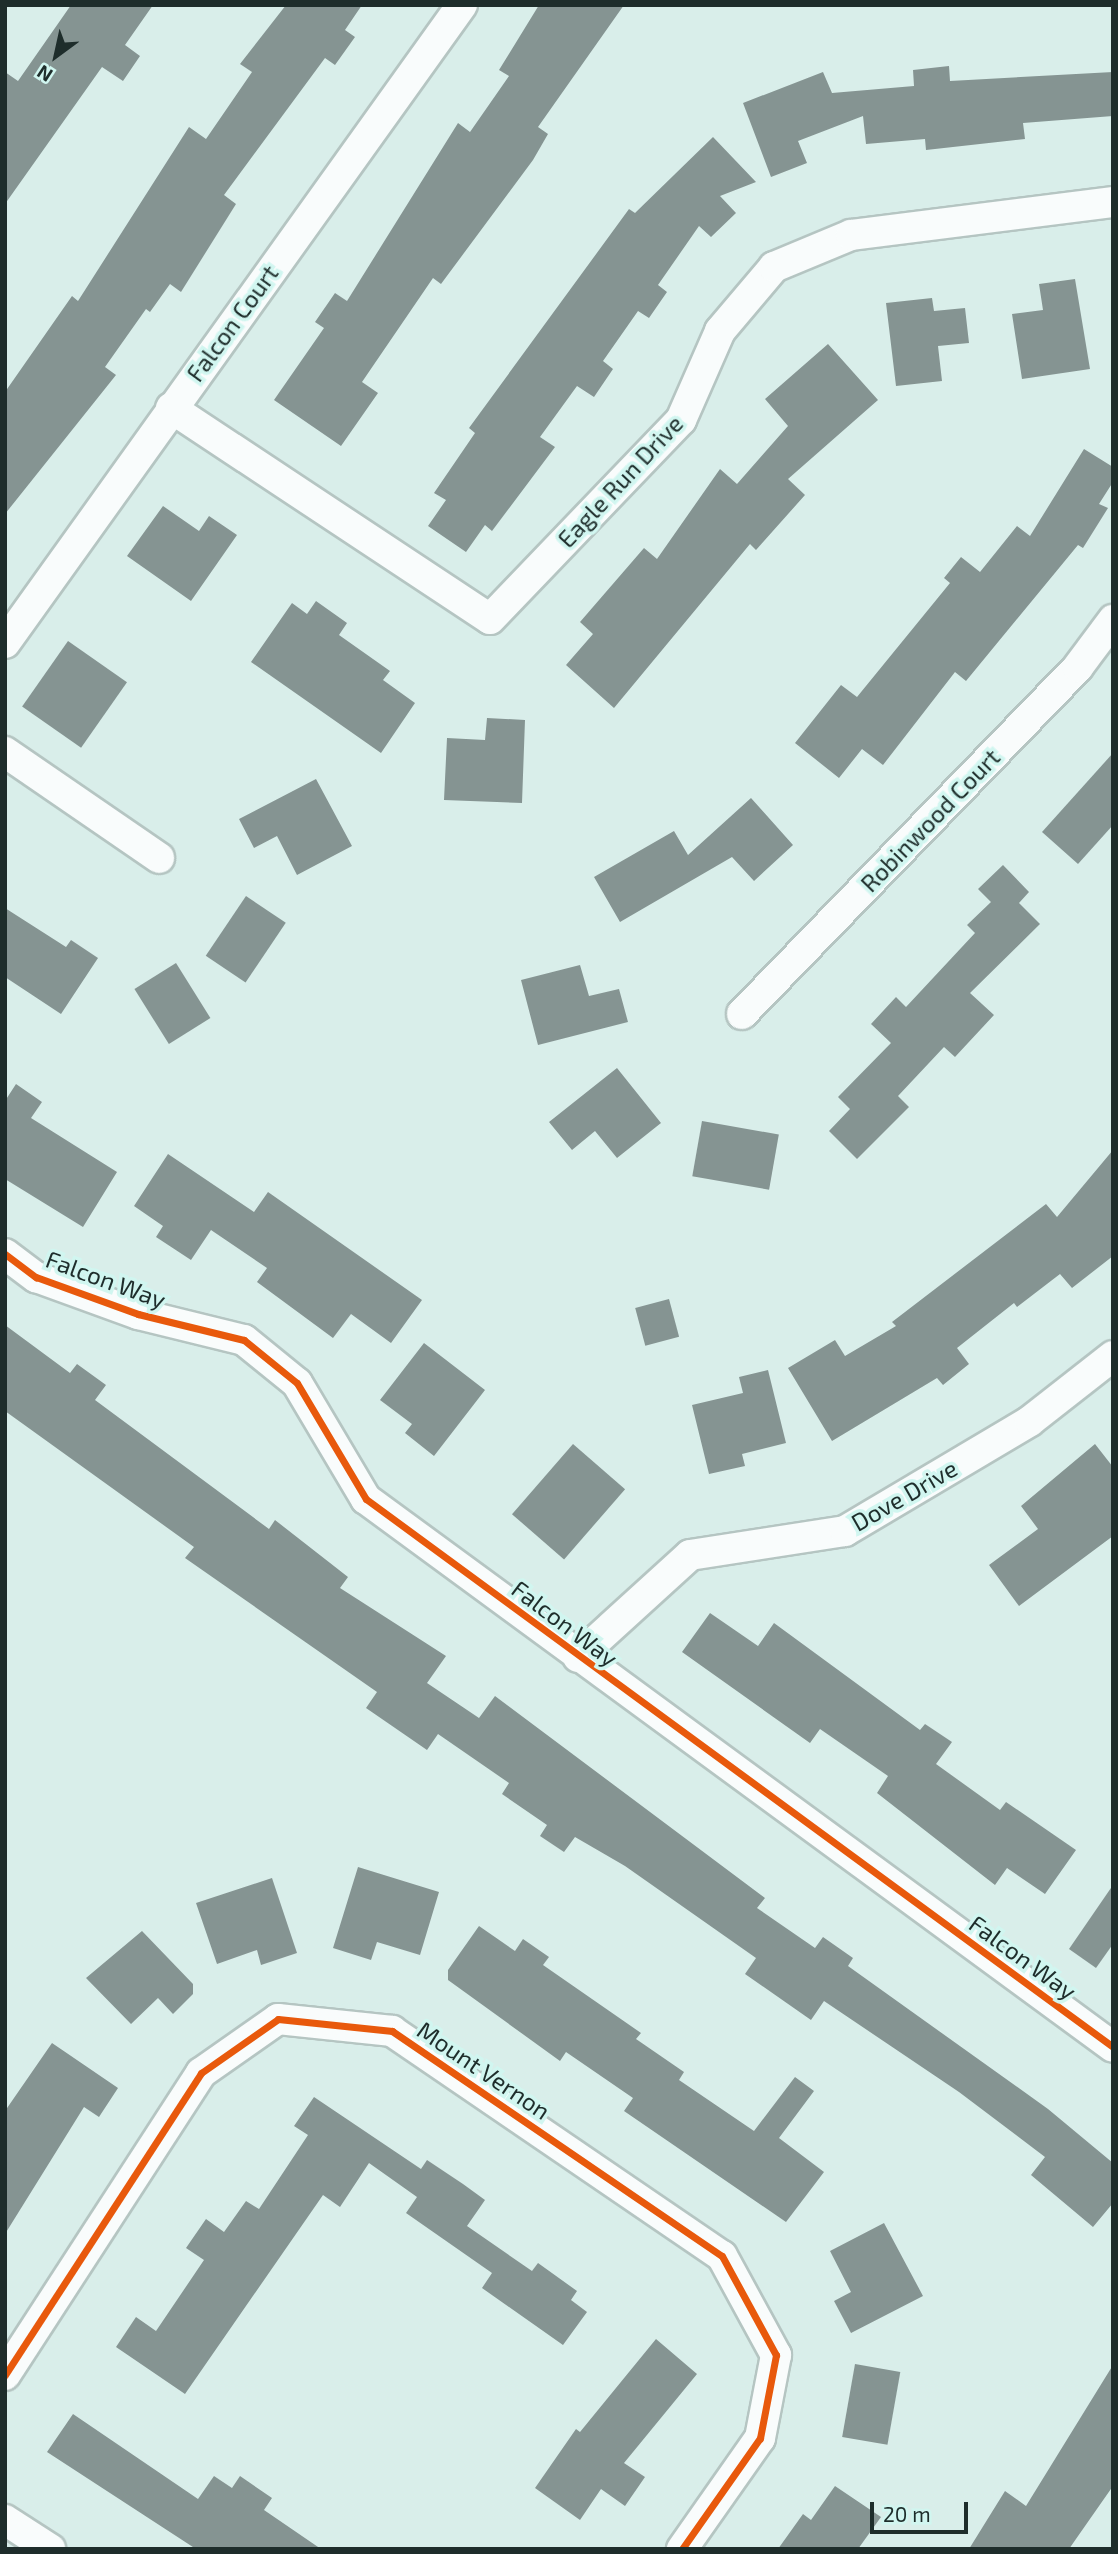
<!DOCTYPE html>
<html>
<head>
<meta charset="utf-8">
<style>
  body { margin:0 }
  #map { position:relative; width:1118px; height:2554px; overflow:hidden; background:#d9eeea; font-family:"Exo 2",sans-serif }
  div>[style] { position:absolute }
  [style*='--x'] { left:calc(var(--x)*1px); top:calc(var(--y)*1px); width:calc(var(--w)*1px); rotate:calc(var(--a)*1deg) }
  .building>* { inset:0; background:#859492; transform-origin:0 0 }
  .roads { filter:drop-shadow(2px 0 #b5c5c2) drop-shadow(-2px 0 #b5c5c2) drop-shadow(0 2px #b5c5c2) drop-shadow(0 -2px #b5c5c2) }
  .street>* { height:30px; margin:-15px; padding:0 15px; transform-origin:15px; border-radius:15px; background:#f9fcfc }
  .cycleway>* { height:7px; margin:-3.5px; padding:0 3.5px; transform-origin:3.5px; border-radius:3.5px; background:#e8590c }
  span { translate:-50% -50%; white-space:nowrap; text-align:center; line-height:1.15; -webkit-text-stroke:7px #d1f6f0; paint-order:stroke }
  .street-label { font-size:24px; color:#1e2d2b }
  .frame { position:absolute; inset:0; border:7px solid #1e2d2b; pointer-events:none }
  .north { position:absolute; left:21px; top:21px; width:70px; height:70px; -webkit-text-stroke:5px #d1f6f0; paint-order:stroke; rotate:213deg; font-size:19px; font-weight:700; line-height:28px; text-align:center; color:#1e2d2b }
  .north::after { content:''; display:block; margin:auto; width:24px; height:32px; background:#1e2d2b; clip-path:polygon(50% 0,100% 100%,50% 72%,0 100%) }
  .scale { position:absolute; left:870px; top:2502px; width:98px; height:32px; box-sizing:border-box; border:4px solid #1e2d2b; border-top:0; padding-left:9px; font-size:21px; line-height:24px; white-space:nowrap; color:#1e2d2b; -webkit-text-stroke:5px #d1f6f0; paint-order:stroke }
</style>
</head>
<body>
<div id="map">
  <div class="building">
    <div style="clip-path:polygon(71px 5px,153px 5px,125px 45px,140px 56px,123px 81px,102px 67px,5px 204px,5px 72px,18px 81px)"></div>
    <div style="clip-path:polygon(286px 5px,362px 5px,345px 30px,355px 37px,335px 65px,325px 58px,224px 195px,236px 204px,181px 292px,170px 284px,150px 312px,146px 309px,105px 367px,116px 375px,5px 514px,5px 392px,72px 296px,78px 301px,189px 127px,206px 139px,252px 72px,240px 64px)"></div>
    <div style="clip-path:polygon(539px 5px,624px 5px,538px 127px,548px 134px,533px 160px,441px 284px,433px 278px,362px 382px,378px 393px,341px 446px,274px 400px,324px 328px,315px 322px,335px 293px,347px 301px,458px 123px,470px 132px,509px 76px,499px 70px)"></div>
    <div style="clip-path:polygon(949px 66px,950px 81px,1113px 72px,1113px 116px,1023px 123px,1025px 139px,926px 150px,925px 139px,866px 144px,863px 116px,798px 141px,807px 163px,771px 177px,743px 103px,823px 72px,832px 93px,914px 86px,913px 70px)"></div>
    <div style="clip-path:polygon(713px 137px,756px 182px,720px 196px,736px 213px,711px 237px,699px 226px,658px 285px,667px 292px,649px 318px,638px 311px,603px 361px,613px 369px,594px 397px,577px 386px,540px 437px,555px 447px,492px 531px,485px 525px,466px 552px,428px 526px,446px 500px,434px 493px,475px 433px,469px 428px,629px 209px,635px 213px)"></div>
    <div style="clip-path:polygon(1075px 279px,1090px 369px,1022px 379px,1012px 314px,1043px 310px,1039px 284px)"></div>
    <div style="clip-path:polygon(932px 298px,934px 311px,965px 308px,969px 343px,938px 346px,942px 381px,896px 386px,886px 303px)"></div>
    <div style="clip-path:polygon(828px 344px,878px 400px,788px 479px,805px 495px,756px 550px,750px 544px,614px 708px,566px 665px,593px 634px,580px 622px,644px 548px,657px 559px,720px 469px,737px 484px,788px 426px,765px 399px)"></div>
    <div style="clip-path:polygon(1084px 449px,1113px 467px,1113px 482px,1099px 504px,1108px 508px,1083px 548px,1078px 545px,966px 681px,955px 672px,883px 765px,862px 749px,839px 778px,795px 743px,841px 685px,857px 697px,950px 583px,944px 578px,961px 557px,980px 572px,1017px 526px,1030px 536px)"></div>
    <div style="clip-path:polygon(163px 506px,199px 531px,209px 516px,237px 535px,191px 601px,127px 556px)"></div>
    <div style="clip-path:polygon(316px 601px,347px 623px,339px 635px,390px 671px,383px 680px,415px 703px,381px 753px,251px 662px,292px 603px,307px 614px)"></div>
    <div style="left:68px;top:641px;width:72px;height:80px;rotate:35deg"></div>
    <div style="clip-path:polygon(487px 718px,525px 720px,522px 803px,444px 800px,447px 738px,485px 740px)"></div>
    <div style="clip-path:polygon(1113px 753px,1113px 825px,1078px 864px,1042px 832px)"></div>
    <div style="clip-path:polygon(316px 779px,352px 846px,297px 875px,277px 836px,254px 848px,239px 819px)"></div>
    <div style="clip-path:polygon(751px 798px,793px 845px,754px 881px,732px 857px,620px 922px,594px 877px,674px 831px,688px 855px)"></div>
    <div style="clip-path:polygon(1003px 865px,1029px 892px,1019px 903px,1040px 924px,970px 993px,994px 1015px,955px 1057px,944px 1047px,898px 1096px,909px 1107px,857px 1159px,829px 1131px,850px 1109px,838px 1097px,891px 1043px,871px 1024px,896px 997px,906px 1007px,975px 933px,967px 925px,991px 902px,978px 889px)"></div>
    <div style="left:246px;top:896px;width:48px;height:72px;rotate:34deg"></div>
    <div style="clip-path:polygon(5px 908px,66px 947px,71px 940px,98px 958px,61px 1014px,5px 977px)"></div>
    <div style="left:176px;top:963px;width:65px;height:49px;rotate:58deg"></div>
    <div style="clip-path:polygon(580px 965px,589px 996px,619px 989px,628px 1022px,538px 1045px,521px 980px)"></div>
    <div style="clip-path:polygon(617px 1068px,661px 1123px,617px 1158px,595px 1131px,572px 1150px,549px 1122px)"></div>
    <div style="clip-path:polygon(16px 1084px,42px 1102px,31px 1118px,117px 1172px,83px 1227px,5px 1179px,5px 1101px)"></div>
    <div style="left:702px;top:1121px;width:78px;height:56px;rotate:10deg"></div>
    <div style="clip-path:polygon(1113px 1150px,1113px 1256px,1072px 1288px,1060px 1274px,1017px 1307px,1014px 1303px,957px 1348px,969px 1364px,943px 1385px,937px 1378px,832px 1441px,788px 1368px,835px 1340px,845px 1356px,896px 1326px,892px 1322px,1046px 1204px,1057px 1217px)"></div>
    <div style="clip-path:polygon(168px 1154px,254px 1212px,268px 1192px,422px 1300px,391px 1343px,351px 1314px,333px 1338px,257px 1282px,267px 1268px,211px 1230px,191px 1260px,156px 1237px,163px 1226px,134px 1206px)"></div>
    <div style="left:669px;top:1299px;width:39px;height:35px;rotate:75deg"></div>
    <div style="clip-path:polygon(5px 1325px,70px 1373px,77px 1364px,106px 1385px,95px 1400px,269px 1529px,275px 1520px,348px 1577px,340px 1588px,446px 1656px,427px 1683px,479px 1718px,495px 1696px,765px 1898px,757px 1908px,815px 1948px,823px 1937px,853px 1958px,848px 1966px,1048px 2109px,1113px 2163px,1113px 2203px,1093px 2227px,1031px 2175px,1045px 2157px,959px 2092px,824px 2001px,811px 2020px,745px 1974px,756px 1958px,625px 1866px,575px 1837px,564px 1852px,540px 1836px,547px 1825px,502px 1794px,509px 1783px,438px 1734px,427px 1750px,366px 1708px,377px 1692px,185px 1558px,194px 1547px,5px 1411px)"></div>
    <div style="clip-path:polygon(424px 1343px,485px 1390px,434px 1456px,405px 1433px,412px 1424px,380px 1400px)"></div>
    <div style="clip-path:polygon(768px 1370px,786px 1443px,742px 1454px,745px 1466px,709px 1474px,692px 1405px,743px 1393px,739px 1377px)"></div>
    <div style="left:573px;top:1444px;width:69px;height:93px;rotate:41deg"></div>
    <div style="clip-path:polygon(1095px 1444px,1113px 1467px,1113px 1536px,1019px 1606px,989px 1565px,1038px 1529px,1021px 1506px)"></div>
    <div style="clip-path:polygon(710px 1613px,758px 1646px,774px 1623px,920px 1730px,925px 1724px,952px 1742px,936px 1764px,1000px 1810px,1006px 1802px,1076px 1850px,1045px 1894px,1007px 1868px,995px 1885px,877px 1793px,888px 1776px,820px 1729px,810px 1743px,682px 1652px)"></div>
    <div style="clip-path:polygon(358px 1867px,439px 1892px,420px 1955px,377px 1942px,371px 1960px,333px 1948px)"></div>
    <div style="clip-path:polygon(272px 1878px,297px 1953px,261px 1965px,257px 1950px,217px 1964px,196px 1903px)"></div>
    <div style="clip-path:polygon(1113px 1885px,1113px 1944px,1096px 1968px,1069px 1949px)"></div>
    <div style="clip-path:polygon(479px 1926px,515px 1951px,523px 1939px,549px 1957px,543px 1965px,641px 2033px,636px 2039px,684px 2072px,679px 2080px,754px 2131px,795px 2077px,814px 2091px,779px 2138px,824px 2172px,786px 2222px,624px 2111px,633px 2098px,566px 2052px,560px 2061px,448px 1980px,448px 1970px)"></div>
    <div style="clip-path:polygon(142px 1931px,193px 1984px,193px 1994px,173px 2014px,158px 1998px,131px 2024px,86px 1978px)"></div>
    <div style="clip-path:polygon(52px 2043px,118px 2088px,99px 2117px,84px 2107px,5px 2234px,5px 2111px)"></div>
    <div style="clip-path:polygon(314px 2097px,421px 2169px,427px 2160px,463px 2184px,485px 2200px,467px 2226px,532px 2271px,538px 2263px,577px 2291px,571px 2300px,587px 2312px,563px 2345px,482px 2288px,492px 2273px,406px 2213px,417px 2197px,369px 2163px,340px 2207px,323px 2195px,185px 2394px,116px 2347px,136px 2317px,156px 2331px,204px 2260px,186px 2248px,206px 2219px,224px 2232px,246px 2201px,259px 2209px,308px 2135px,294px 2126px)"></div>
    <div style="clip-path:polygon(884px 2223px,923px 2296px,851px 2333px,834px 2301px,851px 2292px,830px 2251px)"></div>
    <div style="clip-path:polygon(656px 2339px,697px 2374px,624px 2463px,645px 2477px,625px 2506px,601px 2489px,580px 2520px,535px 2488px,576px 2429px,580px 2432px)"></div>
    <div style="left:855px;top:2364px;width:46px;height:74px;rotate:10deg"></div>
    <div style="clip-path:polygon(1113px 2365px,1113px 2486px,1069px 2549px,969px 2549px,1005px 2491px,1026px 2506px)"></div>
    <div style="clip-path:polygon(73px 2414px,198px 2499px,214px 2476px,232px 2488px,240px 2476px,272px 2498px,264px 2510px,321px 2549px,196px 2549px,47px 2452px)"></div>
    <div style="clip-path:polygon(835px 2486px,881px 2517px,858px 2549px,778px 2549px,803px 2514px,811px 2520px)"></div>
  </div>
  <div class="roads">
    <div class="street">
      <div style="--x:171;--y:408;--w:382;--a:33.5"></div>
      <div style="--x:490;--y:619;--w:276;--a:-46.2"></div>
      <div style="--x:681;--y:420;--w:97;--a:-66.3"></div>
      <div style="--x:720;--y:331;--w:84;--a:-49.8"></div>
      <div style="--x:774;--y:267;--w:83;--a:-22.6"></div>
      <div style="--x:851;--y:235;--w:264;--a:-7.2"></div>
      <div style="--x:5;--y:643;--w:785;--a:-54.39"></div>
      <div style="--x:5;--y:752;--w:187;--a:34.5"></div>
      <div style="--x:742;--y:1014;--w:483;--a:-45.9"></div>
      <div style="--x:1078;--y:667;--w:59;--a:-53.3"></div>
      <div style="--x:5;--y:1254;--w:39;--a:37"></div>
      <div style="--x:36;--y:1277;--w:109;--a:19.9"></div>
      <div style="--x:138;--y:1314;--w:109;--a:13.8"></div>
      <div style="--x:244;--y:1340;--w:68;--a:39.1"></div>
      <div style="--x:297;--y:1383;--w:135;--a:59.3"></div>
      <div style="--x:366;--y:1499;--w:926;--a:36.26"></div>
      <div style="--x:578;--y:1657;--w:151;--a:-42.3"></div>
      <div style="--x:690;--y:1555;--w:157;--a:-8.8"></div>
      <div style="--x:845;--y:1531;--w:215;--a:-30.7"></div>
      <div style="--x:1030;--y:1421;--w:105;--a:-38.1"></div>
      <div style="--x:5;--y:2375;--w:360;--a:-57"></div>
      <div style="--x:201;--y:2073;--w:94;--a:-35"></div>
      <div style="--x:278;--y:2019;--w:115;--a:6"></div>
      <div style="--x:392;--y:2031;--w:399;--a:34.3"></div>
      <div style="--x:722;--y:2256;--w:113;--a:61.4"></div>
      <div style="--x:776;--y:2355;--w:85;--a:100.9"></div>
      <div style="--x:760;--y:2438;--w:136;--a:125.1"></div>
      <div style="--x:5;--y:2520;--w:54;--a:32.8"></div>
    </div>
  </div>
  <div class="cycleway">
    <div style="--x:5;--y:1254;--w:39;--a:37"></div>
    <div style="--x:36;--y:1277;--w:109;--a:19.9"></div>
    <div style="--x:138;--y:1314;--w:109;--a:13.8"></div>
    <div style="--x:244;--y:1340;--w:68;--a:39.1"></div>
    <div style="--x:297;--y:1383;--w:135;--a:59.3"></div>
    <div style="--x:366;--y:1499;--w:926;--a:36.26"></div>
    <div style="--x:5;--y:2375;--w:360;--a:-57"></div>
    <div style="--x:201;--y:2073;--w:94;--a:-35"></div>
    <div style="--x:278;--y:2019;--w:115;--a:6"></div>
    <div style="--x:392;--y:2031;--w:399;--a:34.3"></div>
    <div style="--x:722;--y:2256;--w:113;--a:61.4"></div>
    <div style="--x:776;--y:2355;--w:85;--a:100.9"></div>
    <div style="--x:760;--y:2438;--w:136;--a:125.1"></div>
  </div>
  <div class="street-label">
    <span style="left:232px;top:323px;rotate:-54deg">Falcon Court</span>
    <span style="left:620px;top:481px;rotate:-47deg">Eagle Run Drive</span>
    <span style="left:930px;top:820px;rotate:-46deg">Robinwood Court</span>
    <span style="left:106px;top:1279px;rotate:20deg">Falcon Way</span>
    <span style="left:904px;top:1495px;rotate:-30deg">Dove Drive</span>
    <span style="left:565px;top:1623px;rotate:37deg">Falcon Way</span>
    <span style="left:1023px;top:1957px;rotate:36deg">Falcon Way</span>
    <span style="left:484px;top:2070px;rotate:34deg">Mount Vernon</span>
  </div>
  <div class="frame"></div>
  <div class="north">N</div>
  <div class="scale">20 m</div>
</div>
</body>
</html>
